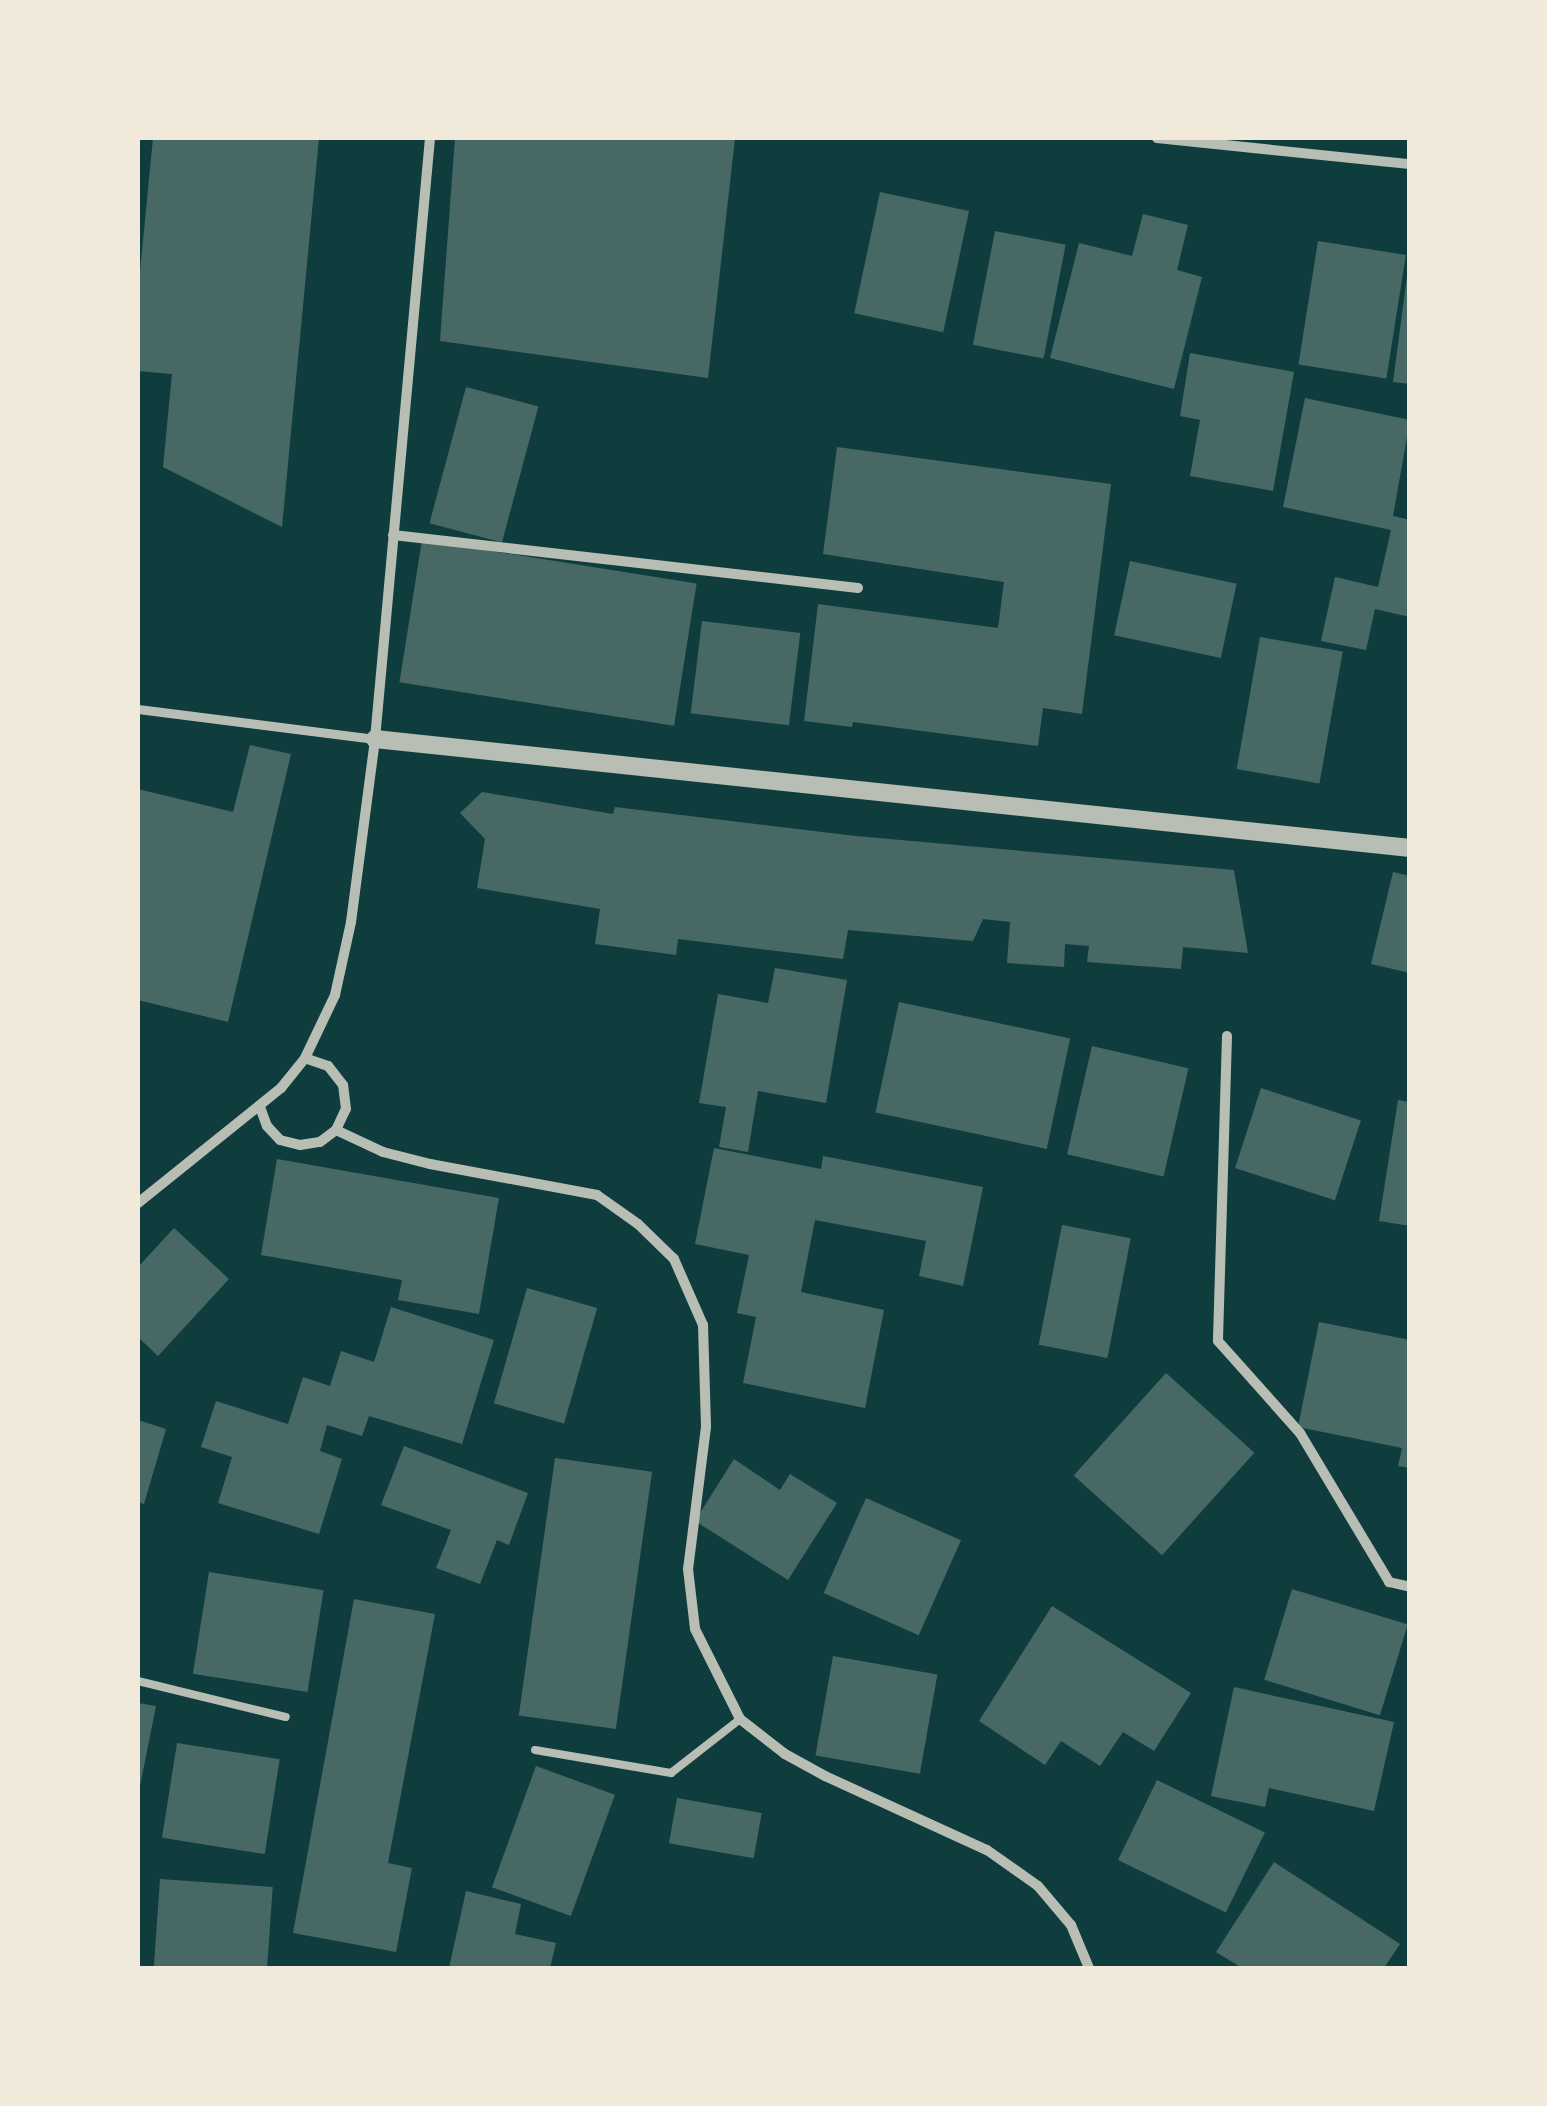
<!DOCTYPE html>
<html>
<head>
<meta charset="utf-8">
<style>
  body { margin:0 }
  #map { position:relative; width:1547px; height:2106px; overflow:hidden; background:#0f3d3e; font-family:Arial,sans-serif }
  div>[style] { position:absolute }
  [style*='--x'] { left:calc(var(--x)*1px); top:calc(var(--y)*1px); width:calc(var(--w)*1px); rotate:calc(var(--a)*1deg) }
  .building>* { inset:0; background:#486865; transform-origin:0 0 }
  .service>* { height:8px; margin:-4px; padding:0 4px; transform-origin:4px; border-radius:4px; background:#b8beb3 }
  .pedestrian>* { height:9px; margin:-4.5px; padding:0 4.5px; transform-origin:4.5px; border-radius:4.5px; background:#b8beb3 }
  .minor>* { height:10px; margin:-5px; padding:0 5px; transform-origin:5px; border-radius:5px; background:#b8beb3 }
  .tertiary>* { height:18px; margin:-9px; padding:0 9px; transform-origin:9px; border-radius:9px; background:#b8beb3 }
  span { translate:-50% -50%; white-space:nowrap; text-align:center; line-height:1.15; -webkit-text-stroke:10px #f1e9da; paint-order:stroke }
  .frame { position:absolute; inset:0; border:140px solid #f1e9da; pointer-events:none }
</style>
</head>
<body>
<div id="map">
  <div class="building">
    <div style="clip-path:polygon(153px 138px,319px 138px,282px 527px,163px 467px,172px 374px,138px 371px,138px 292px)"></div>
    <div style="clip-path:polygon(455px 138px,735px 138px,708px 378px,440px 341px)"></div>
    <div style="left:880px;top:192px;width:91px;height:124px;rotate:12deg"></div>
    <div style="clip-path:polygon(1143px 214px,1188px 225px,1177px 270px,1202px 277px,1174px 389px,1050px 358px,1079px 243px,1132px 256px)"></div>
    <div style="left:995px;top:231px;width:72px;height:116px;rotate:11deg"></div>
    <div style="left:1318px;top:241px;width:89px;height:125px;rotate:9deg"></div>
    <div style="clip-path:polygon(1407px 276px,1410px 276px,1410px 384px,1393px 382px)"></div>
    <div style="clip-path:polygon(1190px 353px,1294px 372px,1273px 491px,1190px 476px,1200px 420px,1180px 416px)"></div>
    <div style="left:466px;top:387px;width:75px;height:141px;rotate:15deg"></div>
    <div style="clip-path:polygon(1305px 398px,1410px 420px,1393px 516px,1410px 520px,1410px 617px,1375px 609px,1366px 650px,1321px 641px,1335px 577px,1378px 587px,1391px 530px,1283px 507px)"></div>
    <div style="clip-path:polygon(837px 447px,1111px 484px,1082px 714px,1043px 708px,1038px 746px,853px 722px,852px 727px,804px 721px,818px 604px,998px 628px,1004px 582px,823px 554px)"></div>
    <div style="left:422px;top:540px;width:278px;height:144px;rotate:9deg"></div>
    <div style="left:1130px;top:561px;width:109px;height:76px;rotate:12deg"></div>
    <div style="left:702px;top:621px;width:99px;height:93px;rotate:7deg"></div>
    <div style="left:1260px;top:637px;width:84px;height:134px;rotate:10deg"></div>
    <div style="clip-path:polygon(250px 745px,291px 754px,228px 1022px,138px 1000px,138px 789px,233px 812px)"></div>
    <div style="clip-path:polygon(482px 792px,613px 814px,615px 807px,856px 836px,1234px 870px,1248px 953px,1183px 947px,1181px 969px,1087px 962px,1089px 946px,1065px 944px,1064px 967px,1007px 963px,1010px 922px,983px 919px,973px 941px,848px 930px,843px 959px,678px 939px,676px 955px,595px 944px,600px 909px,477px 888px,485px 839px,460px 813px)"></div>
    <div style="clip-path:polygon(1393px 872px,1410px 876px,1410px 973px,1371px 964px)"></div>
    <div style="clip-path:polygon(775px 968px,847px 980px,826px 1103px,758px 1091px,748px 1152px,719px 1147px,726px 1107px,699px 1103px,718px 994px,768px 1003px)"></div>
    <div style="left:899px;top:1002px;width:175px;height:113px;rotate:12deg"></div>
    <div style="left:1092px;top:1046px;width:99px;height:111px;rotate:13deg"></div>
    <div style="left:1261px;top:1088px;width:105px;height:84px;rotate:18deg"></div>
    <div style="clip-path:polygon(1398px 1100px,1410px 1102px,1410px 1226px,1379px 1221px)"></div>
    <div style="clip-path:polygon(714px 1148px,821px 1169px,823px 1156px,983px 1187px,963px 1286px,919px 1276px,926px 1241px,815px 1220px,801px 1292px,884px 1310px,865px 1408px,743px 1383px,756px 1317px,737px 1313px,749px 1255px,695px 1244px)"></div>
    <div style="clip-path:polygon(277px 1159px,499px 1198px,479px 1314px,398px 1300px,402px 1280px,261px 1255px)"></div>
    <div style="left:1062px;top:1225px;width:70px;height:122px;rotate:11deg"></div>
    <div style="clip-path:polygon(174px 1228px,229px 1279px,158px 1356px,138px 1337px,138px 1267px)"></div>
    <div style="left:527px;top:1288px;width:73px;height:120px;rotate:16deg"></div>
    <div style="clip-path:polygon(391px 1307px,494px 1340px,462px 1444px,369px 1416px,362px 1436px,327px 1425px,320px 1451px,342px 1459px,319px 1534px,218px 1503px,232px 1457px,201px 1447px,216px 1401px,288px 1424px,303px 1377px,330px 1386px,341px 1351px,374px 1362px)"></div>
    <div style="clip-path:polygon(1319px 1322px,1410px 1340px,1410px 1468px,1398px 1466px,1402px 1448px,1298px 1427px)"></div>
    <div style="left:1166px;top:1373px;width:119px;height:138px;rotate:42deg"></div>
    <div style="clip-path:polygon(138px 1420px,166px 1429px,144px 1504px,138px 1502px)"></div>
    <div style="clip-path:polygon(404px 1446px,528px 1493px,509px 1545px,497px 1540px,480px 1584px,436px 1568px,451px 1530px,381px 1505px)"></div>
    <div style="left:555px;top:1458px;width:98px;height:260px;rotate:8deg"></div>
    <div style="clip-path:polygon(734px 1459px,780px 1490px,790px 1474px,837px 1503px,788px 1580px,695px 1521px)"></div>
    <div style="left:866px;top:1498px;width:104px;height:104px;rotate:24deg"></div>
    <div style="left:209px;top:1572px;width:116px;height:103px;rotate:9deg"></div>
    <div style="left:1292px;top:1589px;width:121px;height:95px;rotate:17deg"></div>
    <div style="clip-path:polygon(354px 1599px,435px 1614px,388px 1863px,412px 1868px,396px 1952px,293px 1933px)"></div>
    <div style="clip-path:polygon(1052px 1606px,1191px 1693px,1154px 1751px,1123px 1732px,1100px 1766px,1061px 1741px,1045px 1765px,979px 1721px)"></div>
    <div style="left:833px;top:1656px;width:106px;height:101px;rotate:10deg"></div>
    <div style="clip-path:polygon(1234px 1687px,1394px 1722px,1374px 1811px,1269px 1788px,1265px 1807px,1211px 1796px)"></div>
    <div style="clip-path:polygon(138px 1703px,156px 1706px,139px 1791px,138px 1790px)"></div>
    <div style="left:177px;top:1743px;width:104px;height:96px;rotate:9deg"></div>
    <div style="left:536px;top:1766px;width:84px;height:129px;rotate:20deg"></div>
    <div style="left:1157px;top:1780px;width:120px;height:89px;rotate:26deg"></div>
    <div style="left:677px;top:1798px;width:86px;height:46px;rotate:10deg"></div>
    <div style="clip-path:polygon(1274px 1862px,1400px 1944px,1384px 1968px,1242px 1968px,1216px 1952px)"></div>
    <div style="left:160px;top:1879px;width:113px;height:89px;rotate:4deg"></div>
    <div style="clip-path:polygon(466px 1891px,521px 1904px,515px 1934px,556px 1943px,550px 1968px,449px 1968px)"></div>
  </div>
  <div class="service">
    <div style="--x:138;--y:1681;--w:152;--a:13.7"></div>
    <div style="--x:535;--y:1750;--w:138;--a:9.6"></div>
    <div style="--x:671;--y:1773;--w:88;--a:-38"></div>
  </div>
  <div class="pedestrian">
    <div style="--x:138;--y:709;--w:239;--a:7.2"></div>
  </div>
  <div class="minor">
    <div style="--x:1157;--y:138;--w:254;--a:5.9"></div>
    <div style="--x:393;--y:535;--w:468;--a:6.5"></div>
    <div style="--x:1227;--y:1036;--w:305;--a:91.7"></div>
    <div style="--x:1218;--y:1341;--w:123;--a:48.3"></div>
    <div style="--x:1300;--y:1433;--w:174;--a:59.1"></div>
    <div style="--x:1389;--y:1582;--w:22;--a:13"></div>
    <div style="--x:260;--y:1107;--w:20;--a:70"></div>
    <div style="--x:267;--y:1126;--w:19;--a:47"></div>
    <div style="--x:280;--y:1140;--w:21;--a:14"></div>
    <div style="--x:300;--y:1145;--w:20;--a:-9"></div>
    <div style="--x:320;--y:1142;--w:20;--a:-37"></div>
    <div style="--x:336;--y:1130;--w:23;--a:-65"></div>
    <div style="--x:346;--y:1109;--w:24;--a:-97"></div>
    <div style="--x:343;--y:1085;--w:24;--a:-128"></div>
    <div style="--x:328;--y:1066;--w:24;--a:-161"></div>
    <div style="--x:336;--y:1130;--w:52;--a:25.1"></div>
    <div style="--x:383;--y:1152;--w:49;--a:14.3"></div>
    <div style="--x:430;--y:1164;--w:170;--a:10.5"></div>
    <div style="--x:597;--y:1195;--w:50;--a:35.3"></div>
    <div style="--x:638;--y:1224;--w:50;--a:44.2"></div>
    <div style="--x:674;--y:1259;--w:72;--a:66.3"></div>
    <div style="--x:703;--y:1325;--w:102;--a:88.3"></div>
    <div style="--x:706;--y:1427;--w:143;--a:97.2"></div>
    <div style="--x:688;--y:1569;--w:60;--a:83.3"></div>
    <div style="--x:695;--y:1629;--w:101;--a:63.4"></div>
    <div style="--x:740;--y:1719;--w:57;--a:37.9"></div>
    <div style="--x:785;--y:1754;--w:46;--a:28.8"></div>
    <div style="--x:825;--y:1776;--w:178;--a:24.6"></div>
    <div style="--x:987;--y:1850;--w:62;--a:35.2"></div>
    <div style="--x:1038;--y:1886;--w:51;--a:49.8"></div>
    <div style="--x:1071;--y:1925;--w:47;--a:67.3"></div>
    <div style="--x:138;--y:1203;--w:184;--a:-38.8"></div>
    <div style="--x:281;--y:1088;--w:38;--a:-51"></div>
    <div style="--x:305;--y:1058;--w:70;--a:-64.5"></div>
    <div style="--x:335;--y:995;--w:75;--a:-77.6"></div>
    <div style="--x:351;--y:922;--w:185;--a:-82.5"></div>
    <div style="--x:375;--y:739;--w:604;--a:-84.77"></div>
  </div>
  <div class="tertiary">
    <div style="--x:375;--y:739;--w:1041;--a:6.01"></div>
  </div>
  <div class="frame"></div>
</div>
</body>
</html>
